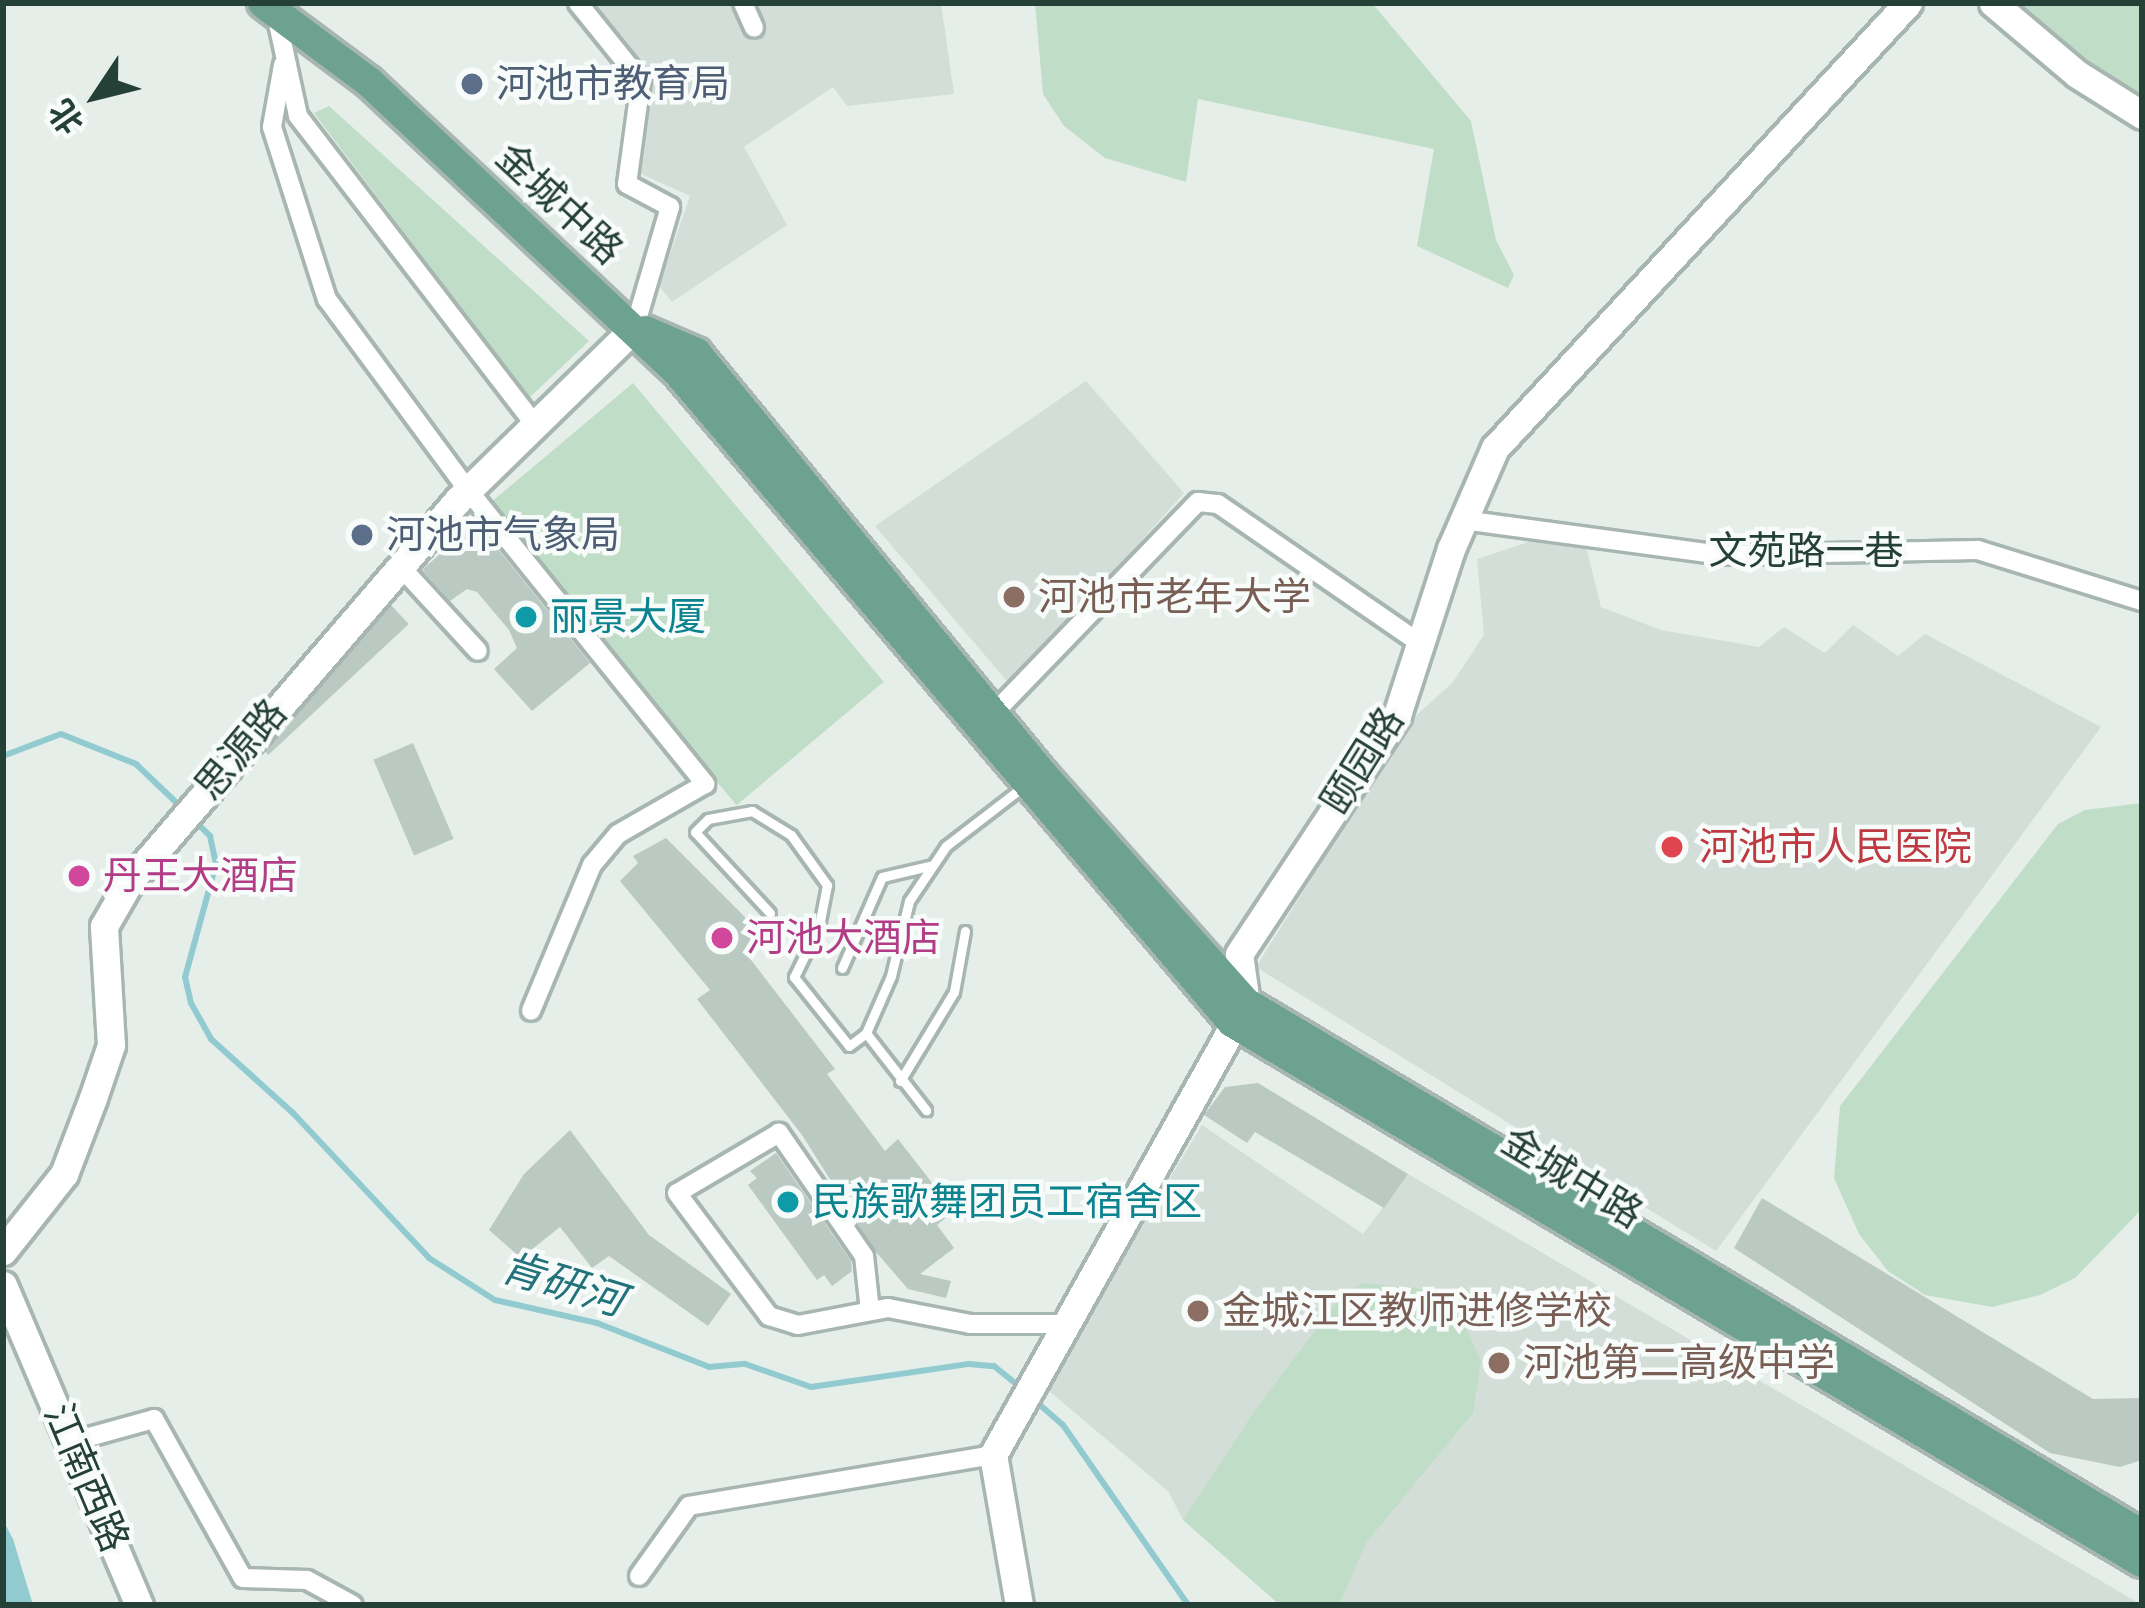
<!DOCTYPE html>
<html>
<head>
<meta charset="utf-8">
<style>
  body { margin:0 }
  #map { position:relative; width:2145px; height:1608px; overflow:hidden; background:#e6eeea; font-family:"Space Grotesk","Noto Sans SC",sans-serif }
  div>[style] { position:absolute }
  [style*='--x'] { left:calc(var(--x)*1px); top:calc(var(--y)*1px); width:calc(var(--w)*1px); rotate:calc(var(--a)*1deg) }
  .built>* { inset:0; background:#d4ded9 }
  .green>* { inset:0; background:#c0dec7; transform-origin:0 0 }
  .water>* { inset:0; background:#91cbd0 }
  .stream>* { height:6px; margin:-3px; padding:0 3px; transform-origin:3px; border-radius:3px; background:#91cbd0 }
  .building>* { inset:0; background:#bbc9c3; transform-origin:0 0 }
  .roads { filter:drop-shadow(3px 0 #a8b6b1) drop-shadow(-3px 0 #a8b6b1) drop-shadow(0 3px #a8b6b1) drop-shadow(0 -3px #a8b6b1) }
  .lane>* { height:9px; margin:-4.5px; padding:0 4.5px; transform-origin:4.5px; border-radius:4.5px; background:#fff }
  .street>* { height:18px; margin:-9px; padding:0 9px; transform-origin:9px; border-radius:9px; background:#fff }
  .secondary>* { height:27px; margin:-13.5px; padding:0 13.5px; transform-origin:13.5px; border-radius:13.5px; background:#fff }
  .primary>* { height:30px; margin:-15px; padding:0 15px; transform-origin:15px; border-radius:15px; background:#6da291 }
  .dots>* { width:33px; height:33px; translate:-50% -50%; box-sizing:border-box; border:6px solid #f7fbf9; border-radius:50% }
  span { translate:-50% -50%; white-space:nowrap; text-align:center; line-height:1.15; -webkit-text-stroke:9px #f7fbf9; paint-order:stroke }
  .service-label { font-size:39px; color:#4e5e75 }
  .left { translate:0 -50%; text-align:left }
  .street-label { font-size:39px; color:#254037 }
  .education-label { font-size:39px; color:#785e54 }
  .culture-label { font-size:39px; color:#0d838f }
  .health-label { font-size:39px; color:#be3a42 }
  .hotel-label { font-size:39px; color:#b23c85 }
  .water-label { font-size:42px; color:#21727b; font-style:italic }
  .frame { position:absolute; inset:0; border:6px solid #254037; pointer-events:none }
  .north { position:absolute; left:36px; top:36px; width:120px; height:120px; -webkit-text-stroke:9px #f7fbf9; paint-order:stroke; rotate:235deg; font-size:33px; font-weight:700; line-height:48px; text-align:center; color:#254037 }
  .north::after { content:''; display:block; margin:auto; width:42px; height:54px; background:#254037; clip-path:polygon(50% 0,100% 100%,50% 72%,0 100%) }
</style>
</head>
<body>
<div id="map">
  <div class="built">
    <div style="clip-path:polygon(593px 3px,941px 3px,954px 94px,847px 106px,833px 87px,744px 147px,787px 225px,672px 302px,659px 286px,690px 196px,637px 172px,649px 77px)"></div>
    <div style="clip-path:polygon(1086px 381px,1184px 493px,1011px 686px,875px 526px)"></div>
    <div style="clip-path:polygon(1534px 540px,1586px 547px,1601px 607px,1661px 630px,1759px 647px,1784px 627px,1825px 653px,1853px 625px,1898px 656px,1925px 634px,2101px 727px,1716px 1251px,1256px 967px,1408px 723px,1453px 682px,1484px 635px,1477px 559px)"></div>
    <div style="clip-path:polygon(1202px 1125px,1363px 1234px,1408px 1174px,2142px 1605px,1280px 1605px,1183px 1520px,1168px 1491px,1044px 1387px)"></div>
  </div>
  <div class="green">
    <div style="clip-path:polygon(1035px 3px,1372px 3px,1471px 121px,1496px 240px,1514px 275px,1508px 288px,1417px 246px,1434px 149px,1198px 99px,1186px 182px,1105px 158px,1064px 126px,1043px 94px)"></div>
    <div style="clip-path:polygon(2015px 3px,2142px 3px,2142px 96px,2075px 56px)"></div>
    <div style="clip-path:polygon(329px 106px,589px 341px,529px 398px,314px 113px)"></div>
    <div style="left:633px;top:383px;width:390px;height:192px;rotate:50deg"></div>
    <div style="clip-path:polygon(2142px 803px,2142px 1209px,2075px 1278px,2040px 1295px,1992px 1307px,1925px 1295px,1888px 1271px,1859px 1234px,1834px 1178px,1840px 1106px,2058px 824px,2085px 810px)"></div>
    <div style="clip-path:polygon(1362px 1283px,1424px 1289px,1463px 1320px,1481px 1361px,1473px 1413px,1366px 1543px,1339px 1605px,1280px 1605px,1183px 1520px,1255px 1410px,1340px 1298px)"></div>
  </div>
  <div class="water">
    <div style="clip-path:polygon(3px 1520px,13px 1539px,33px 1605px,3px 1605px)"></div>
  </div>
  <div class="stream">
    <div style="--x:3;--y:756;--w:62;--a:-20.8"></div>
    <div style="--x:61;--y:734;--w:81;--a:21.8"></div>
    <div style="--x:136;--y:764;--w:64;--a:43.7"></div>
    <div style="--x:196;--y:822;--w:20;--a:45"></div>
    <div style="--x:210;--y:836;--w:29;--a:78"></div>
    <div style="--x:216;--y:864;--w:117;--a:105.3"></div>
    <div style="--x:185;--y:977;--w:27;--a:77"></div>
    <div style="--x:191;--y:1003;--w:41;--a:60.9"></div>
    <div style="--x:211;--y:1039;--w:110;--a:42.1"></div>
    <div style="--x:293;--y:1113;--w:199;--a:46.8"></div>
    <div style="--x:429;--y:1258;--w:78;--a:32.5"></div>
    <div style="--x:495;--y:1300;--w:105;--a:12.7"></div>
    <div style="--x:597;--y:1323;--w:120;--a:21.4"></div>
    <div style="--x:709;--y:1367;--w:36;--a:-5"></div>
    <div style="--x:745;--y:1364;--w:70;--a:19.2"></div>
    <div style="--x:811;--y:1387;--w:160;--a:-8.3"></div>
    <div style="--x:969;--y:1364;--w:25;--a:5"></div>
    <div style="--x:994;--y:1366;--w:36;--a:39"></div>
    <div style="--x:1032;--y:1398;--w:41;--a:41.1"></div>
    <div style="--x:1063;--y:1425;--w:219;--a:55.2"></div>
  </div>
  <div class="building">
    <div style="clip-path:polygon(476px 522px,590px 663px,532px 711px,494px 669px,517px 648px,509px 630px,477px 592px,467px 589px,450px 601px,422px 570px)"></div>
    <div style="left:391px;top:605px;width:26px;height:192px;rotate:47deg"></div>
    <div style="left:413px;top:743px;width:104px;height:43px;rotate:67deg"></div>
    <div style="clip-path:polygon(666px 838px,744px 916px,762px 945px,748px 956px,835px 1069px,827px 1074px,885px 1151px,898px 1139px,954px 1211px,937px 1225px,954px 1248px,920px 1274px,951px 1281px,946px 1298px,908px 1289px,876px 1252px,802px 1135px,697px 999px,710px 990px,620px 881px,638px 863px,633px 856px)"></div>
    <div style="clip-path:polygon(1258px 1083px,1408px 1174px,1384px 1208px,1255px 1132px,1247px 1143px,1204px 1115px,1225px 1087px)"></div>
    <div style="clip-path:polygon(570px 1130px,649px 1235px,731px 1294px,708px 1326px,609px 1256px,592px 1268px,560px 1227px,521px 1258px,489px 1230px,524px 1174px)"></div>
    <div style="clip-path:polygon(776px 1153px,851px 1261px,852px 1271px,832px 1286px,824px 1275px,817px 1280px,748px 1185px,757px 1178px,750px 1171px)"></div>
    <div style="clip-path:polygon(1762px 1198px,2093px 1399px,2142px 1398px,2142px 1460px,2120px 1467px,2050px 1453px,1734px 1248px)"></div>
  </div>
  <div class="roads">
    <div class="lane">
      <div style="--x:770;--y:913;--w:110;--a:-132.8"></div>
      <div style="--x:695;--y:832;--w:18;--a:-45"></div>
      <div style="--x:708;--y:819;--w:45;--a:-10.3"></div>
      <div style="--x:752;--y:811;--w:46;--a:31.6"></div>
      <div style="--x:791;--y:835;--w:62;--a:54.2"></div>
      <div style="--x:827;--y:885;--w:42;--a:101"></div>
      <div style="--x:819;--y:926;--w:57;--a:116.1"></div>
      <div style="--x:794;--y:977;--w:88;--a:51.4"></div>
      <div style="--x:849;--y:1046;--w:21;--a:-37"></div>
      <div style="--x:866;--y:1033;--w:98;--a:52.1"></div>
      <div style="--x:842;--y:968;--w:99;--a:-66.3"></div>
      <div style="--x:882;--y:877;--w:52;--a:-13.2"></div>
      <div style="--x:866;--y:1033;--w:62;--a:-66.3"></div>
      <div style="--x:891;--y:976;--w:77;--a:-76.5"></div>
      <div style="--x:909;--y:901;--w:66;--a:-56.1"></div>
      <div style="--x:946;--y:846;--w:98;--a:-37.6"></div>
      <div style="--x:900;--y:1081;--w:104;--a:-58.8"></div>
      <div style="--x:954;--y:992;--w:62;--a:-79.8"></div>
    </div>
    <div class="street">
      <div style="--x:578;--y:3;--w:100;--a:51.1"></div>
      <div style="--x:641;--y:81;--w:104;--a:97.7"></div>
      <div style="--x:627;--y:184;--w:49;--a:28.1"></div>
      <div style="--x:670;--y:207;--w:125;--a:106.3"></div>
      <div style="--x:743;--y:3;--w:27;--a:66"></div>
      <div style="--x:276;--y:14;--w:104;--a:77.8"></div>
      <div style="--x:298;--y:116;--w:389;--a:52.5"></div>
      <div style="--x:283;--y:65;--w:63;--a:100.1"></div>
      <div style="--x:272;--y:127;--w:181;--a:72.3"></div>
      <div style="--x:327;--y:299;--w:237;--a:53.6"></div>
      <div style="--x:468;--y:490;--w:378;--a:51.1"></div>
      <div style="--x:705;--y:784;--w:100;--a:150.1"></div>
      <div style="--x:618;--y:834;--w:40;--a:130"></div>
      <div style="--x:592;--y:865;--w:158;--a:112.7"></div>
      <div style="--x:1463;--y:520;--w:260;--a:7.7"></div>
      <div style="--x:1721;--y:555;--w:257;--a:-1.1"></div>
      <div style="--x:1978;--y:550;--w:172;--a:17.3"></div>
      <div style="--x:400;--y:566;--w:115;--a:47.5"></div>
      <div style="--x:993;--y:714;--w:295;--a:-46"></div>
      <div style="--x:1198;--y:502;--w:20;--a:6"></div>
      <div style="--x:1218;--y:504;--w:247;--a:34.6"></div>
      <div style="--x:870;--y:1311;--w:55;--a:-96.2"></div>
      <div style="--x:864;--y:1256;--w:150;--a:-124.6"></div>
      <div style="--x:779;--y:1133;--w:118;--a:149.5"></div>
      <div style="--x:677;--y:1193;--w:154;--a:53.2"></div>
      <div style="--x:769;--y:1316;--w:30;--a:17"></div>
      <div style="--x:798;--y:1325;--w:92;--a:-10.7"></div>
      <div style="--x:888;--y:1308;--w:84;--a:11"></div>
      <div style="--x:970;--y:1324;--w:92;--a:0"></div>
      <div style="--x:71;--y:1442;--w:86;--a:-15.5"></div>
      <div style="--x:154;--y:1419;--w:182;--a:60.8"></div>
      <div style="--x:243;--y:1578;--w:64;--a:1.8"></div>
      <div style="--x:307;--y:1580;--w:52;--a:28.5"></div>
      <div style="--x:639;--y:1576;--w:86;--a:-54.5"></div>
      <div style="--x:689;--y:1506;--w:308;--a:-9.5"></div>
    </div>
    <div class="secondary">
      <div style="--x:1993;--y:3;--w:110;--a:40.2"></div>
      <div style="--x:2077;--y:74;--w:77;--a:32.2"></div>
      <div style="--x:3;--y:1251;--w:98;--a:-51.6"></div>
      <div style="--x:64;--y:1174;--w:81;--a:-69.1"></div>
      <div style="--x:93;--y:1098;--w:56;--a:-71.2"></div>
      <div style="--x:111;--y:1045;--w:119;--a:-93.4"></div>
      <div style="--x:104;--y:926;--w:52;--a:-60"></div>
      <div style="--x:130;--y:881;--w:503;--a:-49.28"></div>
      <div style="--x:458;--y:500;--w:248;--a:-44.3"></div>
      <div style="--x:3;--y:1285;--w:348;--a:67"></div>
      <div style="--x:1019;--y:1605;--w:152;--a:-99.8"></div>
      <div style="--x:993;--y:1455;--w:518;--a:-60.76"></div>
      <div style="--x:1246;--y:1003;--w:49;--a:-98.1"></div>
      <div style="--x:1239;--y:954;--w:287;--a:-56.5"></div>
      <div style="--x:1397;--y:715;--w:175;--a:-72"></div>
      <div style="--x:1451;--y:549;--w:110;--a:-66.5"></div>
      <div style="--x:1495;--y:448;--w:607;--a:-47.14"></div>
    </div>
    <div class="primary">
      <div style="--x:263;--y:3;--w:132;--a:36.7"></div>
      <div style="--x:369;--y:82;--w:421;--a:43.2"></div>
      <div style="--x:676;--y:370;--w:857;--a:49.54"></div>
      <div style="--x:1232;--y:1022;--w:1058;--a:30.69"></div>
      <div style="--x:645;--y:331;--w:56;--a:23.3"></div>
      <div style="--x:696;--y:353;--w:546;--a:50.57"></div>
      <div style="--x:1043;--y:775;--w:305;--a:48.3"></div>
      <div style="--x:1246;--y:1003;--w:1042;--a:30.7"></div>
    </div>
  </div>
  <div class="dots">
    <div style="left:472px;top:84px;background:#5c6f8a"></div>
    <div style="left:362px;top:535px;background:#5c6f8a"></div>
    <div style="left:1014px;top:597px;background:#8d6e63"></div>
    <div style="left:526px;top:617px;background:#0f9aa8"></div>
    <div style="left:1672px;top:847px;background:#e0444e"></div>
    <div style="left:79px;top:876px;background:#d1479c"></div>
    <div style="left:722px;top:938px;background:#d1479c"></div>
    <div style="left:788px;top:1202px;background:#0f9aa8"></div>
    <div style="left:1198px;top:1311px;background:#8d6e63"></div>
    <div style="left:1499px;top:1363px;background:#8d6e63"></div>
  </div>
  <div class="service-label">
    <span class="left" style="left:496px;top:84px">河池市教育局</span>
    <span class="left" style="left:386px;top:535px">河池市气象局</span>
  </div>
  <div class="street-label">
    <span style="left:559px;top:204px;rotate:43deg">金城中路</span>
    <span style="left:1806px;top:551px">文苑路一巷</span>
    <span style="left:241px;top:750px;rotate:-50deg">思源路</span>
    <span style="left:1363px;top:761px;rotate:-58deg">颐园路</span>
    <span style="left:1572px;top:1178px;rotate:31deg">金城中路</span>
    <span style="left:86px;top:1478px;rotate:67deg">江南西路</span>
  </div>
  <div class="education-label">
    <span class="left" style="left:1038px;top:597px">河池市老年大学</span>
    <span class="left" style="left:1222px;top:1311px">金城江区教师进修学校</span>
    <span class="left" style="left:1523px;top:1363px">河池第二高级中学</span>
  </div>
  <div class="culture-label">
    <span class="left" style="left:550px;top:617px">丽景大厦</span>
    <span class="left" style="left:812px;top:1202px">民族歌舞团员工宿舍区</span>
  </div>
  <div class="health-label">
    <span class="left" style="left:1699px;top:847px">河池市人民医院</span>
  </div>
  <div class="hotel-label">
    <span class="left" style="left:103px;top:876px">丹王大酒店</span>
    <span class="left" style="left:746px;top:938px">河池大酒店</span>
  </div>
  <div class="water-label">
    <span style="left:563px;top:1284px;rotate:17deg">肯研河</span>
  </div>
  <div class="frame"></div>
  <div class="north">北</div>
</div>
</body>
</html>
